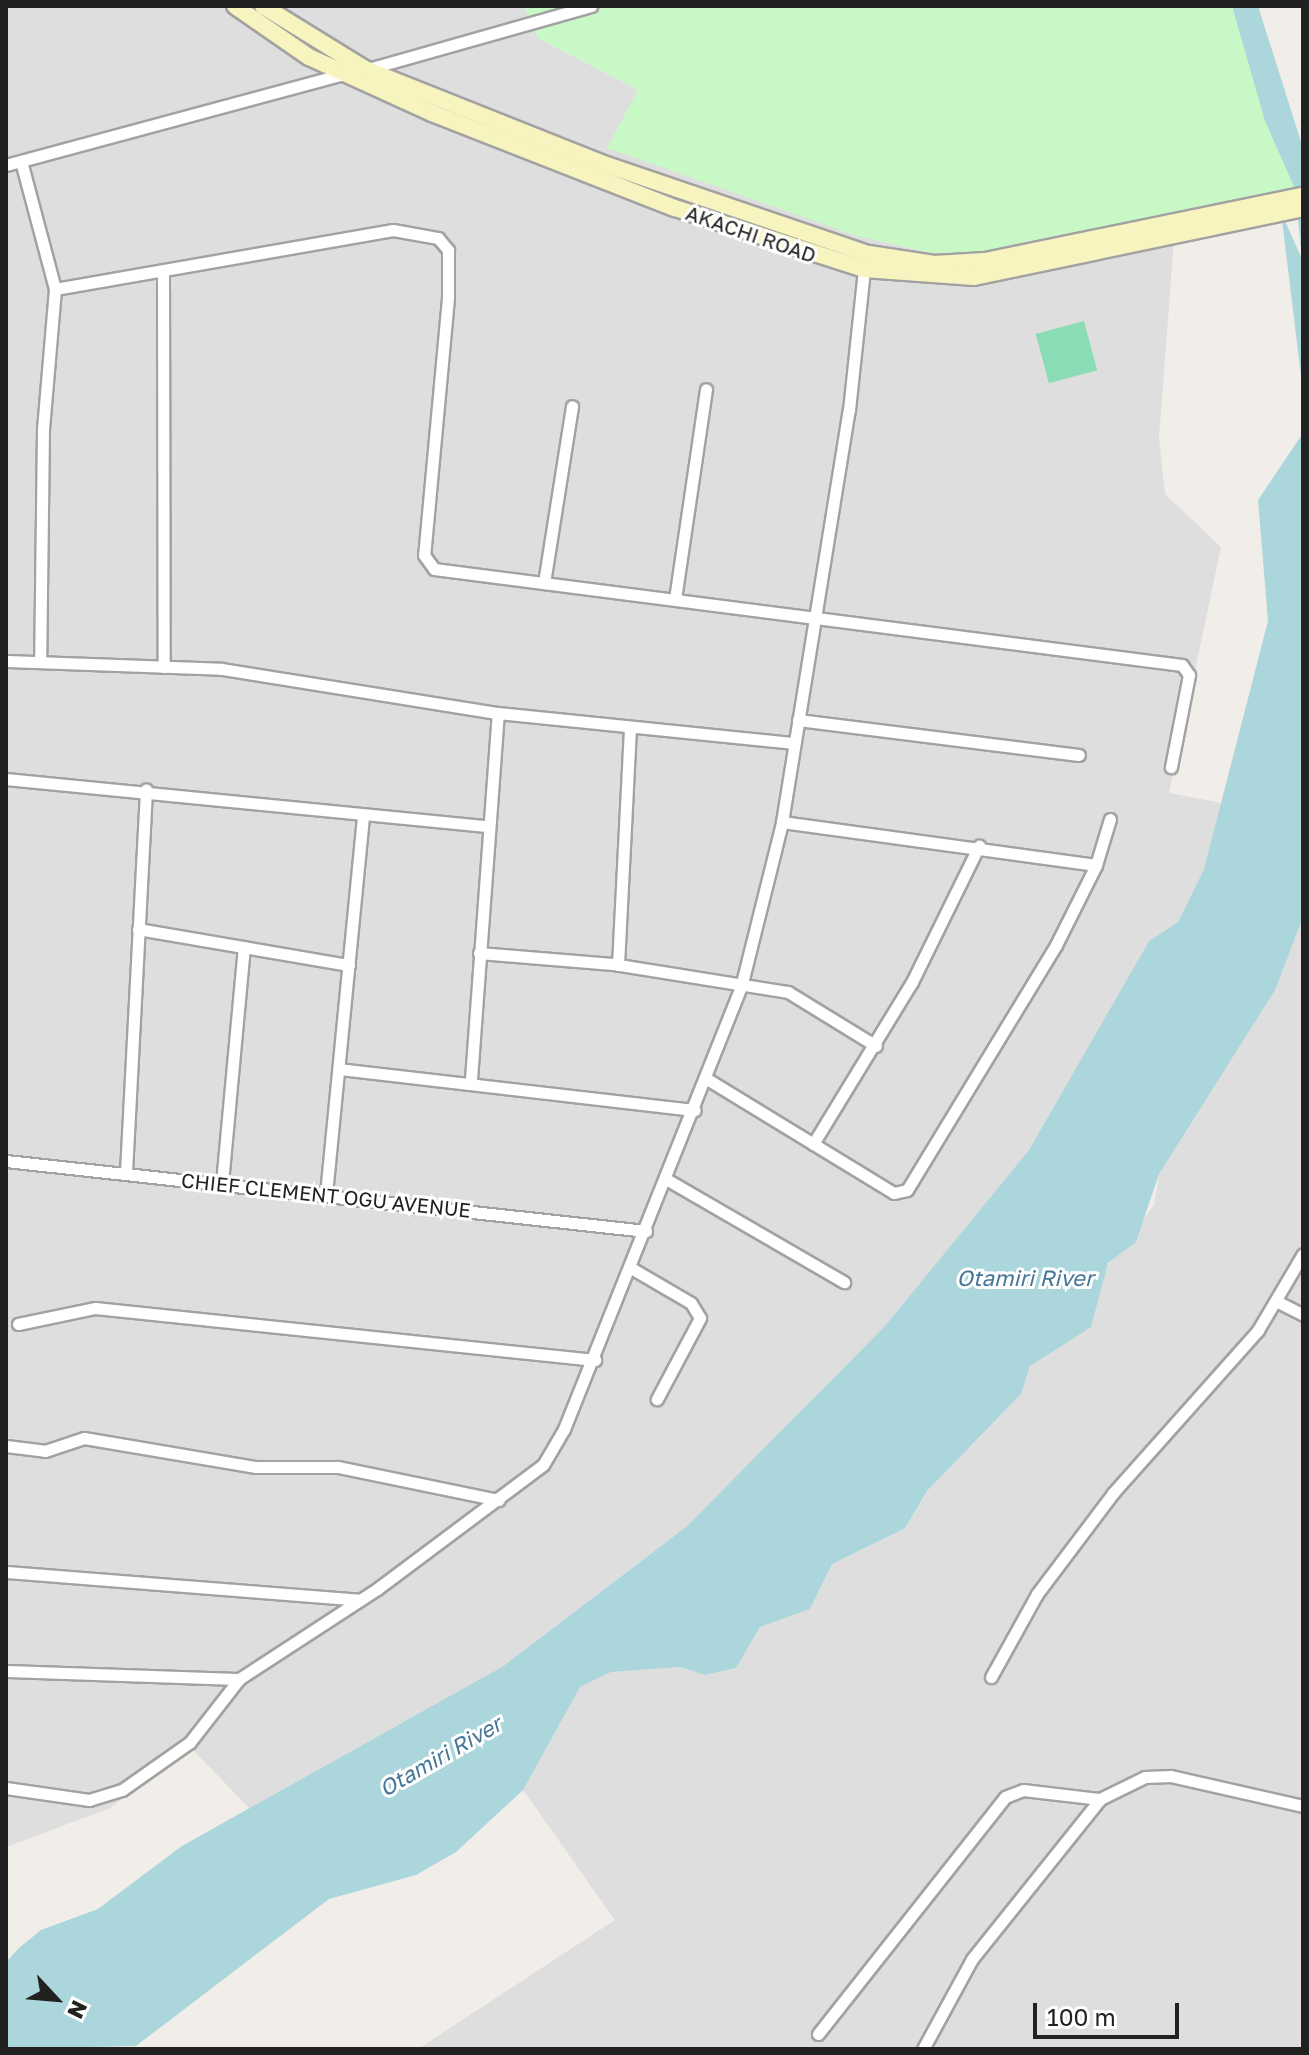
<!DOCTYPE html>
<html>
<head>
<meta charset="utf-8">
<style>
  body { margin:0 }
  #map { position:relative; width:1309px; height:2055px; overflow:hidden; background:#f1ede8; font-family:"Golos Text",sans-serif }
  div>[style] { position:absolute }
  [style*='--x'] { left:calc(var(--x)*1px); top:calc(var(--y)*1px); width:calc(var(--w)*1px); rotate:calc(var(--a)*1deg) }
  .residential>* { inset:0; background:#dfdede }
  .park>* { inset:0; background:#c9f8c7 }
  .pitch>* { inset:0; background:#89dcb3; transform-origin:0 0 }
  .water>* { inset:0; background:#aad6dc }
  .roads { filter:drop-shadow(2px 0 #a2a2a2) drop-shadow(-2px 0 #a2a2a2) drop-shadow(0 2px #a2a2a2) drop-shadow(0 -2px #a2a2a2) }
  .minor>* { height:11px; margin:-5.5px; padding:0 5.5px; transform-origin:5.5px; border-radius:5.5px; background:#fff }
  .secondary>* { height:16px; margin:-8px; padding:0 8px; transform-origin:8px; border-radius:8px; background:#f8f4bf }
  span { translate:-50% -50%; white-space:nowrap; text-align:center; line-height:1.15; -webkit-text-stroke:6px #fff; paint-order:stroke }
  .street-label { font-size:20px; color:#212121 }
  .water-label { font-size:22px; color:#467796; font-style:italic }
  .frame { position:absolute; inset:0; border:8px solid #212121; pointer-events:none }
  .north { position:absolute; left:16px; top:1959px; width:80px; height:80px; -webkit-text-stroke:6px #fff; paint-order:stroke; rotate:116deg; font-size:22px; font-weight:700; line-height:32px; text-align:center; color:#212121 }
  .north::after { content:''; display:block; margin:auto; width:28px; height:36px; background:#212121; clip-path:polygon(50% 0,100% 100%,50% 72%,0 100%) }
  .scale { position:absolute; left:1033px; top:2003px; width:146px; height:36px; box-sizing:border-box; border:4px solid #212121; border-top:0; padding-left:10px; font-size:24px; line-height:28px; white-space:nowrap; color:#212121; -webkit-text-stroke:6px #fff; paint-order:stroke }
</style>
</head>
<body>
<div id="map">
  <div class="residential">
    <div style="clip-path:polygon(6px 6px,524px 6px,538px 38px,638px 90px,608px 149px,991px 252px,1176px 213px,1159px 438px,1165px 494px,1221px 547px,1169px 793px,1222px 803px,1204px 869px,1178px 922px,1149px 941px,1029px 1150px,884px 1327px,686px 1527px,502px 1667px,252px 1811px,191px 1748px,110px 1808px,6px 1847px)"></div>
    <div style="clip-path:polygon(1303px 917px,1303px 2049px,418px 2049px,615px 1920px,523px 1790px,524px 1777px,580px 1687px,611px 1672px,680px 1667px,705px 1675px,736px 1668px,760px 1627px,810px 1609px,832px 1564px,863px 1538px,905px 1528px,927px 1491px,1021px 1394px,1030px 1366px,1154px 1205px,1159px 1174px)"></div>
  </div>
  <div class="park">
    <div style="clip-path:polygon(524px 6px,1232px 6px,1265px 121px,1295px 189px,991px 252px,931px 253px,857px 236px,607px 148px,638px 90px,538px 38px)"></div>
  </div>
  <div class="pitch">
    <div style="left:1084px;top:321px;width:51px;height:50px;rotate:75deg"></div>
  </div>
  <div class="water">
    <div style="clip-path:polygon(1232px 6px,1258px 6px,1303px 148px,1303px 392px,1281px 212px,1302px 259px,1295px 189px,1265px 121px)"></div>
    <div style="clip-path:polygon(1303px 433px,1303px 917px,1275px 990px,1159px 1174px,1136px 1242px,1108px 1263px,1091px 1327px,1030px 1366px,1021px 1394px,927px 1491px,905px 1528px,832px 1564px,810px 1609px,760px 1627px,736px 1668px,705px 1675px,680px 1667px,611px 1672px,580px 1687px,523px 1790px,456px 1852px,416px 1875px,329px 1899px,136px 2046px,6px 2049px,6px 1962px,19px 1948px,41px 1930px,98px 1909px,182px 1846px,502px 1667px,686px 1527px,884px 1327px,1029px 1150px,1149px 941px,1178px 922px,1204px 869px,1268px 621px,1258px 500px)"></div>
  </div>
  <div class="roads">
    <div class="minor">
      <div style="--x:368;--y:69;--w:232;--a:-15.8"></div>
      <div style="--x:21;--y:161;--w:132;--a:75.1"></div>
      <div style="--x:55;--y:289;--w:141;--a:94.9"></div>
      <div style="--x:43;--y:429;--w:232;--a:90.7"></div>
      <div style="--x:6;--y:165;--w:354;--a:-15.1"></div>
      <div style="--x:163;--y:271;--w:396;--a:89.9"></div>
      <div style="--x:55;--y:289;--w:343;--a:-9.9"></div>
      <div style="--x:393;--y:230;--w:46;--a:10.1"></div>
      <div style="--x:438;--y:238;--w:16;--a:50"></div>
      <div style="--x:448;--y:250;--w:48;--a:90"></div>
      <div style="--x:448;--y:298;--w:258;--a:95.3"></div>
      <div style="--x:424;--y:555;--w:17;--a:54"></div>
      <div style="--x:434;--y:569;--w:754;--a:7.31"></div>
      <div style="--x:1182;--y:665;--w:12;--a:55"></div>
      <div style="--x:1189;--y:675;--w:94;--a:101.1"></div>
      <div style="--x:544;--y:583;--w:179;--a:-81"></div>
      <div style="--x:675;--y:599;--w:212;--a:-81.6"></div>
      <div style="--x:6;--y:661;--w:216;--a:2.1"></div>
      <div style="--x:222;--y:669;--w:279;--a:9.1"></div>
      <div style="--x:498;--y:713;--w:298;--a:5.8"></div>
      <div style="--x:798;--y:720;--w:283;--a:7.1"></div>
      <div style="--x:6;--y:779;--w:485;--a:5.6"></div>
      <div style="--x:782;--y:822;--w:317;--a:7.8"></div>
      <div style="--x:138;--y:929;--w:214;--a:9.7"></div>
      <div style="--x:479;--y:953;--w:134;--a:4.7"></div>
      <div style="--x:613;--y:964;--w:177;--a:9.1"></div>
      <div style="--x:788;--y:992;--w:103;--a:31.5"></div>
      <div style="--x:618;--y:965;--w:235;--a:-87.1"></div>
      <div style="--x:339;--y:1069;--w:358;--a:6.6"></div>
      <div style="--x:471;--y:1079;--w:367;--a:-85.8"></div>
      <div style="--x:707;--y:1079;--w:219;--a:31.4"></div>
      <div style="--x:894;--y:1193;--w:13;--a:-13"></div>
      <div style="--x:907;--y:1190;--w:287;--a:-58.7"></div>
      <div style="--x:1056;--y:945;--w:89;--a:-63.4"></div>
      <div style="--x:1096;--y:865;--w:48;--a:-73.1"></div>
      <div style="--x:813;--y:1144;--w:190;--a:-58.6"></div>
      <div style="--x:912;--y:982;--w:152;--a:-63.8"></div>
      <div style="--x:6;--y:1161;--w:644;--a:6.24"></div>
      <div style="--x:126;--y:1172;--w:383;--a:-87"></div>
      <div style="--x:666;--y:1179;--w:206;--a:30.1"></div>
      <div style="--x:222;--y:1183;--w:237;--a:-84.7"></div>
      <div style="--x:326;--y:1194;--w:379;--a:-84.4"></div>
      <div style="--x:631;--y:1268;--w:69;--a:30.3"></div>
      <div style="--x:691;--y:1303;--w:17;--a:59"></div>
      <div style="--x:700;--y:1318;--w:92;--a:118"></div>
      <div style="--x:1278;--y:1302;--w:28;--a:27"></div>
      <div style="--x:18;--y:1324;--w:79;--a:-11.7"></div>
      <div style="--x:95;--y:1308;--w:503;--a:5.94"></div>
      <div style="--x:6;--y:1446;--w:39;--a:7"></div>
      <div style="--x:45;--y:1451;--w:41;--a:-18.4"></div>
      <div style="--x:84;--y:1438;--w:173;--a:9.6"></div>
      <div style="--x:255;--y:1467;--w:83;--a:0"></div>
      <div style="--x:338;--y:1467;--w:164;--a:11.6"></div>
      <div style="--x:6;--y:1572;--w:355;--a:4.5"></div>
      <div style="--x:6;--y:1671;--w:233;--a:2"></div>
      <div style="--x:991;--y:1677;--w:95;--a:-61"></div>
      <div style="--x:1037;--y:1594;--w:126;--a:-53"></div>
      <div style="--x:1113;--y:1493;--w:218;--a:-48.3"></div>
      <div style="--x:1258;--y:1330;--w:88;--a:-59.4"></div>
      <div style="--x:6;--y:1788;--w:84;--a:8.2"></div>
      <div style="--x:89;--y:1800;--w:34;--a:-17"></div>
      <div style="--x:122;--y:1790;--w:83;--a:-35.2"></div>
      <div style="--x:190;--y:1742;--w:80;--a:-52.1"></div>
      <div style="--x:239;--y:1679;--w:165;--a:-33.1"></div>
      <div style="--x:377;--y:1589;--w:207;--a:-36.8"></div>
      <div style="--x:543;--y:1465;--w:42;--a:-59.7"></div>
      <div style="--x:564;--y:1429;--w:480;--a:-68.2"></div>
      <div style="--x:742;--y:983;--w:166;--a:-76"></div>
      <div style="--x:782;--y:822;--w:417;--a:-80.8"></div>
      <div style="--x:849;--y:410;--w:142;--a:-83.9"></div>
      <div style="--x:818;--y:2034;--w:302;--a:-51.7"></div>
      <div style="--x:1005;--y:1797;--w:19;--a:-21"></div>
      <div style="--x:1023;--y:1790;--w:78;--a:6.7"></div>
      <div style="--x:923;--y:2049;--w:102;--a:-61.4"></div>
      <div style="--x:972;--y:1959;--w:205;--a:-51.3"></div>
      <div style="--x:1100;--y:1799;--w:50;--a:-26.1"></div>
      <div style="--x:1145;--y:1777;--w:26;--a:-2"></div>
      <div style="--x:1171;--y:1776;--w:135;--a:12.8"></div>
    </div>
    <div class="secondary">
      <div style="--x:235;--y:6;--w:90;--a:34.6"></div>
      <div style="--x:309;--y:57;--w:135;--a:24.5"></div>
      <div style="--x:432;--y:113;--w:261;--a:21.4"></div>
      <div style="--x:675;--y:208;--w:199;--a:17.9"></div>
      <div style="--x:864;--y:269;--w:110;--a:4.2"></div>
      <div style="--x:974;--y:277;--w:336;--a:-11.8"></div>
      <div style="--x:263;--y:6;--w:120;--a:31.7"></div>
      <div style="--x:365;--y:69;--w:254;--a:21.7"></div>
      <div style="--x:601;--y:163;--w:283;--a:18.8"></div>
      <div style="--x:869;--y:254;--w:66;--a:8.7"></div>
      <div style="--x:934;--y:264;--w:51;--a:-3.4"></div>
      <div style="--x:985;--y:261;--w:325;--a:-11.6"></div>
    </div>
  </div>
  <div class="street-label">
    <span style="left:751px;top:234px;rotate:19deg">AKACHI ROAD</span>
    <span style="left:326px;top:1195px;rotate:6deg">CHIEF CLEMENT OGU AVENUE</span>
  </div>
  <div class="water-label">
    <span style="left:1025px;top:1278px">Otamiri River</span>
    <span style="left:440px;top:1756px;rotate:-30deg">Otamiri River</span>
  </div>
  <div class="frame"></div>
  <div class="north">N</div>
  <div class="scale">100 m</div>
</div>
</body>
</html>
